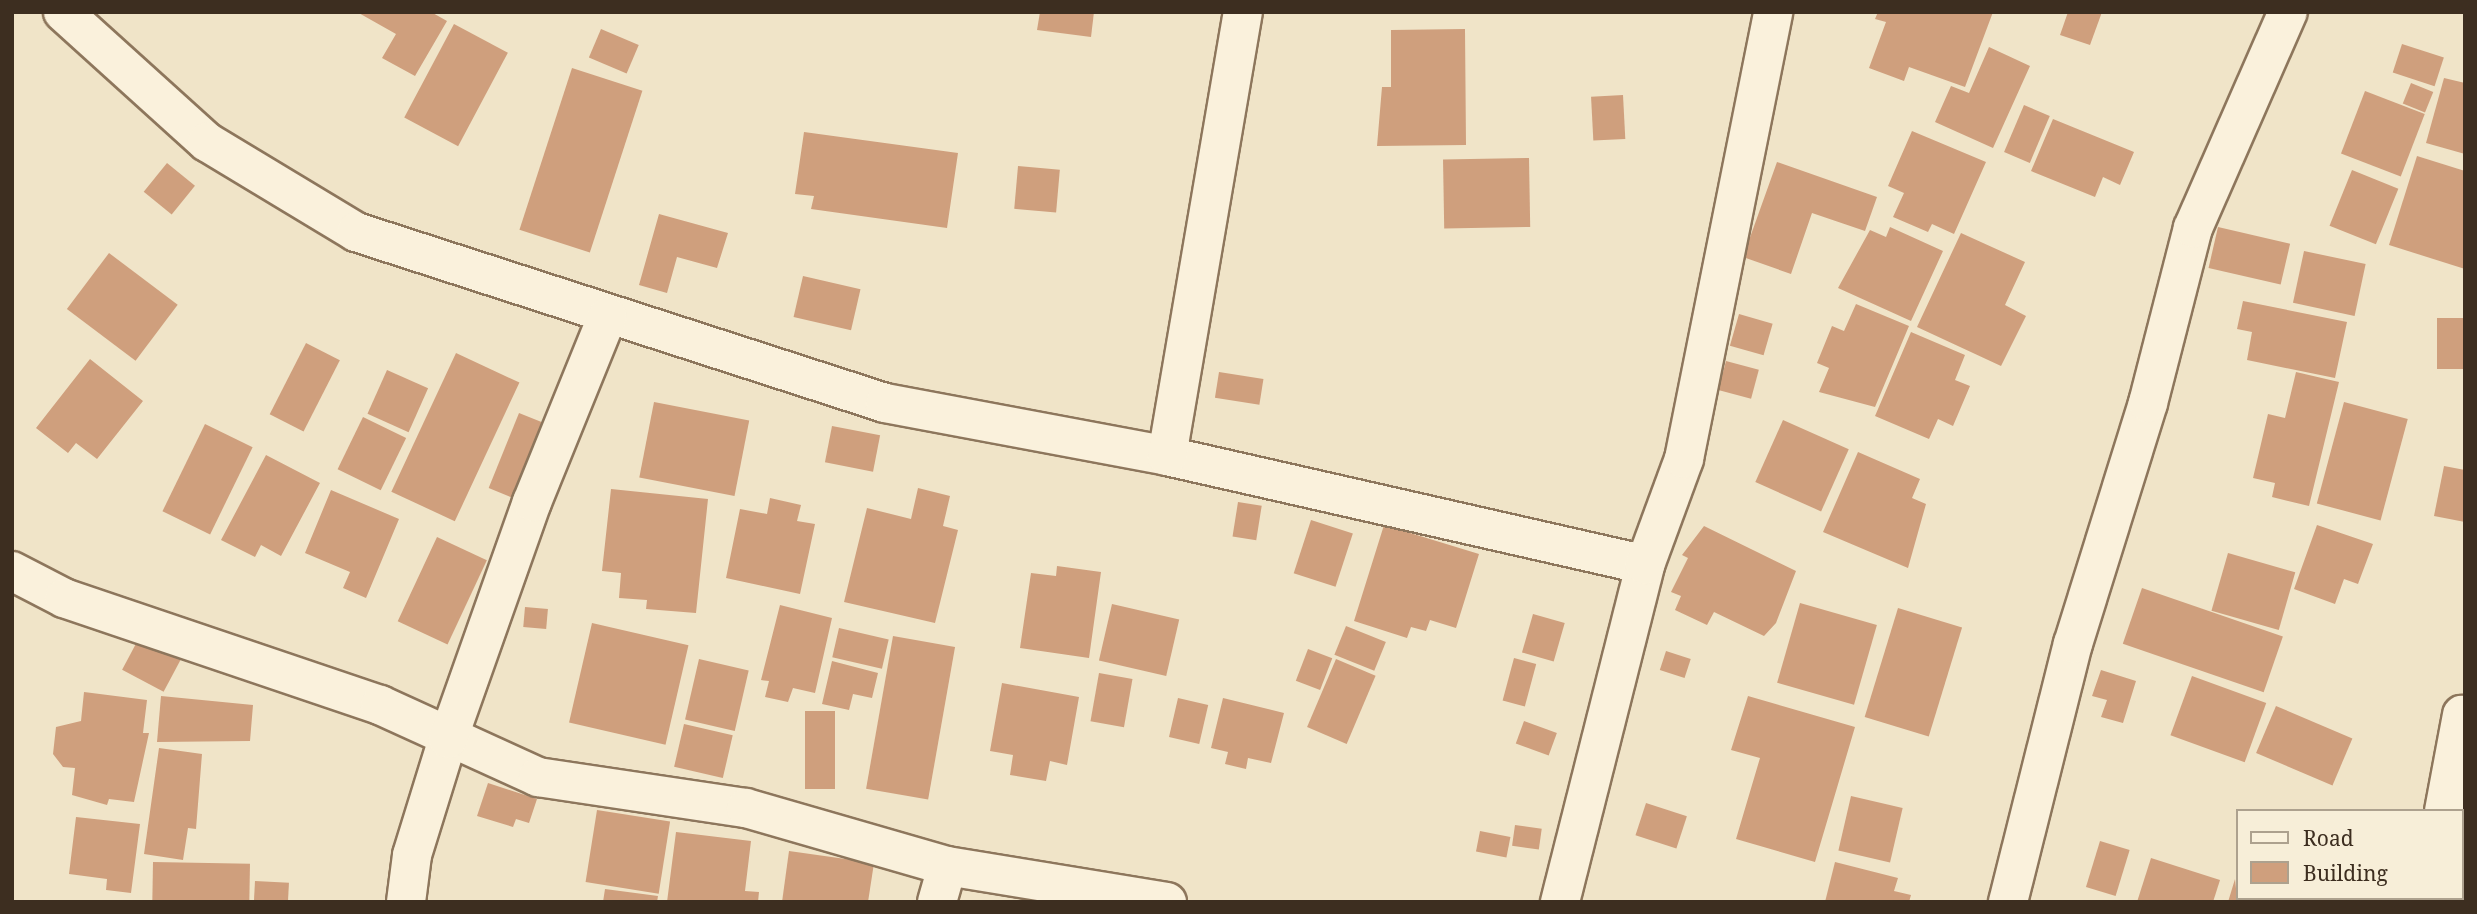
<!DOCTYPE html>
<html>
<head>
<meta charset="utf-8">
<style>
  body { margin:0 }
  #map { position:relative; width:2477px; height:914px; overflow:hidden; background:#f0e4c8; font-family:"Noto Serif",serif }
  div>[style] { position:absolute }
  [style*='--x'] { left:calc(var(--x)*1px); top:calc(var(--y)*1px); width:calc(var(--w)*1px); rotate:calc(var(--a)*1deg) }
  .building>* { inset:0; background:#cf9f7d; transform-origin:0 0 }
  .roads { filter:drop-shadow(2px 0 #8d765c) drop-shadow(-2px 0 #8d765c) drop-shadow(0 2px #8d765c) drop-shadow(0 -2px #8d765c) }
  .minor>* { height:38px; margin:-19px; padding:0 19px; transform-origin:19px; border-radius:19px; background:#faf1dc }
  span { translate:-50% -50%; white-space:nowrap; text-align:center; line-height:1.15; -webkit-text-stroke:7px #f7eed8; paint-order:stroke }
  .frame { position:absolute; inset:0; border:14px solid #3d2e20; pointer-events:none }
  .legend { position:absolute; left:2236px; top:809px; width:228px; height:91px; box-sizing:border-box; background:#f7eed8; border:2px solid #ada18e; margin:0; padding:9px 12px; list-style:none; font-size:21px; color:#3d2e20 }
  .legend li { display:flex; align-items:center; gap:14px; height:35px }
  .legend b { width:35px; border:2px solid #ada18e }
</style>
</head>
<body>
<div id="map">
  <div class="building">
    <div style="clip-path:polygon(357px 12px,431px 12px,447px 21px,415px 76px,382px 58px,396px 34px)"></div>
    <div style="clip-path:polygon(1040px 12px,1094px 12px,1091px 37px,1037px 30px)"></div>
    <div style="clip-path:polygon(1878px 12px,1993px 12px,1965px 87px,1909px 67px,1904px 81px,1869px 68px,1886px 22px,1875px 19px)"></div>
    <div style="clip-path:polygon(2068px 12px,2102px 12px,2090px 45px,2060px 35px)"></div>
    <div style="left:454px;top:24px;width:61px;height:106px;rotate:28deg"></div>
    <div style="left:601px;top:29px;width:41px;height:31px;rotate:23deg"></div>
    <div style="clip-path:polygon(1465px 29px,1466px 145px,1377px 146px,1382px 87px,1391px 87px,1391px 30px)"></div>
    <div style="left:2402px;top:44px;width:44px;height:30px;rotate:18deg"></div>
    <div style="clip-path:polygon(1989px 47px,2030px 66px,1993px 148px,1935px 122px,1951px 86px,1969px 93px)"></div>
    <div style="left:572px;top:68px;width:74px;height:170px;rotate:18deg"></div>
    <div style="clip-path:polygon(2444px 78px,2465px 83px,2465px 154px,2426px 143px)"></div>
    <div style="left:2411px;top:83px;width:24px;height:22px;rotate:22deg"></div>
    <div style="left:2365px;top:91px;width:64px;height:67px;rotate:21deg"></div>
    <div style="left:1623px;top:95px;width:44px;height:32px;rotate:87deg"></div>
    <div style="left:2024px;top:105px;width:28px;height:51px;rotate:23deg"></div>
    <div style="clip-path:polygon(2053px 119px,2134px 152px,2120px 185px,2103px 177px,2095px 197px,2031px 171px)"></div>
    <div style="clip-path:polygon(1912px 131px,1986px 162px,1954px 234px,1932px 224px,1928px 232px,1893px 217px,1904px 193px,1888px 186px)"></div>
    <div style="clip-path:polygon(804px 132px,958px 153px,947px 228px,811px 209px,814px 196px,795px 194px)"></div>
    <div style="clip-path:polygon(2417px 156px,2465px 171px,2465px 269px,2389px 245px)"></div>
    <div style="left:1529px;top:158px;width:69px;height:86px;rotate:89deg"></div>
    <div style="clip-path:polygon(1777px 162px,1877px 197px,1865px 231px,1812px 213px,1791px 274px,1743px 257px)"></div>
    <div style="left:167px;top:163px;width:36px;height:37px;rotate:39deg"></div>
    <div style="left:1018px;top:166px;width:42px;height:43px;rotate:5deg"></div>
    <div style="left:2352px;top:170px;width:50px;height:60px;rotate:22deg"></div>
    <div style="clip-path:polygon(659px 214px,728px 233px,717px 268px,677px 257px,667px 293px,639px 285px)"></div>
    <div style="clip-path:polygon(1890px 227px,1943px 251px,1911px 321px,1838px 288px,1870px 230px,1886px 237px)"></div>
    <div style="left:2218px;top:227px;width:74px;height:42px;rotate:13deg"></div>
    <div style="clip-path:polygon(1961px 233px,2025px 262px,2005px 305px,2026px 316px,2001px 366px,1917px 327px)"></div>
    <div style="left:2304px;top:251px;width:63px;height:53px;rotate:12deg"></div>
    <div style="left:109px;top:253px;width:86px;height:70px;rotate:37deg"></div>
    <div style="left:803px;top:276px;width:59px;height:42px;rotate:13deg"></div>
    <div style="clip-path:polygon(2243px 301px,2347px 322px,2335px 378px,2247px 360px,2252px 332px,2237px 329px)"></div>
    <div style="clip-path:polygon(1856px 304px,1909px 326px,1875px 407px,1819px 392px,1829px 368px,1817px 363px,1832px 326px,1844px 331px)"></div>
    <div style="left:1739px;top:314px;width:35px;height:33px;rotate:16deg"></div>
    <div style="left:2465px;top:318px;width:51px;height:28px;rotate:90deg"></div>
    <div style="clip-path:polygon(1911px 332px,1965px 355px,1955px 380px,1970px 386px,1953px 426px,1938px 419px,1929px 439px,1875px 416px)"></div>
    <div style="left:306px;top:343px;width:38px;height:80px;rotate:27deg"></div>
    <div style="left:456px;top:353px;width:70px;height:153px;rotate:25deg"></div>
    <div style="clip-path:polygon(90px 359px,143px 401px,97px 459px,76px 443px,68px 453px,36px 428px)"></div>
    <div style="left:1726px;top:361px;width:34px;height:30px;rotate:15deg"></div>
    <div style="left:387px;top:370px;width:45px;height:48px;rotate:24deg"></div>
    <div style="left:1219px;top:372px;width:45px;height:26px;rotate:9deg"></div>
    <div style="clip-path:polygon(2296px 372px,2339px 382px,2309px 506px,2272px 497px,2275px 483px,2253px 478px,2268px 414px,2285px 418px)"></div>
    <div style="left:654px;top:402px;width:97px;height:77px;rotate:11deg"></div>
    <div style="left:2344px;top:402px;width:66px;height:105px;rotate:15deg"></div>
    <div style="left:519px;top:413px;width:27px;height:81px;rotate:22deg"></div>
    <div style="left:363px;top:417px;width:48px;height:58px;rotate:26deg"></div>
    <div style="left:1783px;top:420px;width:72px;height:68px;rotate:24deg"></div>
    <div style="left:205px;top:424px;width:53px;height:97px;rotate:26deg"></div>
    <div style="left:832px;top:426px;width:49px;height:37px;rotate:11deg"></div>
    <div style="clip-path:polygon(1858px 452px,1920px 479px,1912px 498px,1926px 504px,1908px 568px,1823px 532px)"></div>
    <div style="clip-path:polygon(266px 455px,320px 483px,281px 556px,261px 545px,255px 557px,221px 540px)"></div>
    <div style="clip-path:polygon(2444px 466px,2465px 470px,2465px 522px,2434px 516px)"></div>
    <div style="clip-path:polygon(918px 488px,950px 496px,943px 526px,958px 530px,935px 623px,844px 602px,867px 508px,911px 519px)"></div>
    <div style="clip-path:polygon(611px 489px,708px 499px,696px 613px,646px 609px,647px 600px,619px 598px,621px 573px,602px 571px)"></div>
    <div style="clip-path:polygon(331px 490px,399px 519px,366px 598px,343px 588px,350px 572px,305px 553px)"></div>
    <div style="clip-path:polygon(770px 498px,801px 505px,797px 521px,815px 524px,800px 594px,726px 578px,740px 509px,767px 514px)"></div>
    <div style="left:1238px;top:502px;width:24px;height:35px;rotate:9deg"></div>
    <div style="left:1311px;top:520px;width:44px;height:56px;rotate:18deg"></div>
    <div style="clip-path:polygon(1384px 525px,1479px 554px,1456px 628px,1430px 620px,1426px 631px,1411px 627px,1407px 638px,1354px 621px)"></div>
    <div style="clip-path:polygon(2317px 525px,2373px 544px,2358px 584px,2344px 579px,2335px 604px,2294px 589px)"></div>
    <div style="clip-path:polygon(1704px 526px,1796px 571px,1776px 623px,1764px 636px,1714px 612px,1707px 625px,1675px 610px,1681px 596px,1671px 592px,1688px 558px,1682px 555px)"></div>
    <div style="left:437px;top:537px;width:55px;height:93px;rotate:25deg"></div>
    <div style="left:2228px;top:553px;width:70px;height:60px;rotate:16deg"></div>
    <div style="clip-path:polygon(1057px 566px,1101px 572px,1089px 658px,1020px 648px,1031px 573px,1056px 576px)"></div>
    <div style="left:2142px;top:588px;width:149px;height:59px;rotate:19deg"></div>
    <div style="left:1800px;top:603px;width:80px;height:83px;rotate:16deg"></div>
    <div style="left:1112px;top:604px;width:69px;height:58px;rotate:13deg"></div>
    <div style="clip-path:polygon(780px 605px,832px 618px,815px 693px,793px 688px,788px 702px,765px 697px,769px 681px,761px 680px)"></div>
    <div style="left:525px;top:607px;width:23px;height:20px;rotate:5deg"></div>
    <div style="left:1898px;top:608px;width:67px;height:114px;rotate:17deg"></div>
    <div style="left:1533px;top:614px;width:33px;height:40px;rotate:16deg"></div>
    <div style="left:592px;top:623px;width:99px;height:102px;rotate:13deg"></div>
    <div style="left:1346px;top:626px;width:43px;height:31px;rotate:22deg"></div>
    <div style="left:839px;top:628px;width:51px;height:30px;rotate:13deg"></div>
    <div style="left:893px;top:636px;width:63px;height:155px;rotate:10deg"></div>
    <div style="left:139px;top:638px;width:47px;height:36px;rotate:28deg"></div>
    <div style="left:1308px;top:649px;width:26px;height:34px;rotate:21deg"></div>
    <div style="left:1666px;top:651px;width:26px;height:20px;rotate:18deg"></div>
    <div style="left:1514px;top:658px;width:23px;height:44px;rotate:15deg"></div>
    <div style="left:699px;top:659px;width:51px;height:62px;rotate:13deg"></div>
    <div style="left:1336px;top:659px;width:43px;height:74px;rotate:23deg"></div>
    <div style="clip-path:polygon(832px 661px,878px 673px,872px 698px,853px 694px,849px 710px,822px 704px)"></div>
    <div style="clip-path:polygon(2101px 670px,2136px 681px,2123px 723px,2101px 717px,2107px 700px,2092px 696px)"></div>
    <div style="left:1099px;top:673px;width:34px;height:49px;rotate:10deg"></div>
    <div style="left:2192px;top:676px;width:79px;height:63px;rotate:20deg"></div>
    <div style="clip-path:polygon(1002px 683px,1079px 697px,1067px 765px,1050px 761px,1046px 781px,1010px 775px,1013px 755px,990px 751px)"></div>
    <div style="clip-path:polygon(84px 692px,147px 700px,143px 733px,149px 733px,134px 802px,109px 799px,107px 805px,72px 795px,75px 768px,63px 767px,53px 754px,56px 727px,81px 721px)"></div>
    <div style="clip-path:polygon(161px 696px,253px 705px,250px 741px,157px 742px)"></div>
    <div style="clip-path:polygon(1748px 696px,1855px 727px,1815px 862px,1736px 839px,1760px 758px,1731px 750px)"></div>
    <div style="left:1178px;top:698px;width:31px;height:40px;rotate:13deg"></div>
    <div style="clip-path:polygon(1223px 698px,1284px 713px,1271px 763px,1248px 758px,1246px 769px,1225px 764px,1228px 752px,1211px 748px)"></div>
    <div style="left:2276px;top:706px;width:83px;height:51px;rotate:23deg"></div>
    <div style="left:805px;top:711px;width:30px;height:78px"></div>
    <div style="left:1524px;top:721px;width:35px;height:24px;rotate:20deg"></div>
    <div style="left:684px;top:724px;width:50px;height:44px;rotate:13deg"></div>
    <div style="clip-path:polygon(159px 748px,202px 754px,196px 829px,188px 828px,183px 860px,144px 854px)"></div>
    <div style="clip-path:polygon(488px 783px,537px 799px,529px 823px,516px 819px,513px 827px,477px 816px)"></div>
    <div style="left:1851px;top:796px;width:53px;height:56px;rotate:13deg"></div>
    <div style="left:1646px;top:803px;width:43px;height:34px;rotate:18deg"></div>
    <div style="left:597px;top:810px;width:74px;height:73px;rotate:9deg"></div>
    <div style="clip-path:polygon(76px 817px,140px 824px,131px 893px,106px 890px,107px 879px,69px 874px)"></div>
    <div style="left:1515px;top:825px;width:27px;height:21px;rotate:8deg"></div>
    <div style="left:1480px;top:831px;width:31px;height:21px;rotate:11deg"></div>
    <div style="clip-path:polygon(676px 832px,751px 841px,745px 891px,759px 892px,758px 902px,667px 902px)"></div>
    <div style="left:2100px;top:841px;width:31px;height:48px;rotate:17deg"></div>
    <div style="clip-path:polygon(789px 851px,874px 863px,868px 902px,782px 902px)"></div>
    <div style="clip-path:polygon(2151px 858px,2220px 880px,2213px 902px,2137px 902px)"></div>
    <div style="left:153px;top:862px;width:97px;height:40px;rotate:1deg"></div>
    <div style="clip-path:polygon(1835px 862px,1898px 878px,1894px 891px,1911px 895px,1909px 902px,1825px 902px)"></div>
    <div style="clip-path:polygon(2235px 879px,2237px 898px,2270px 902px,2228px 902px)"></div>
    <div style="left:255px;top:881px;width:34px;height:21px;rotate:3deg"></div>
    <div style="clip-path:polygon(605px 889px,658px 896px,657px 902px,603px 902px)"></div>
  </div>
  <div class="roads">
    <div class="minor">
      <div style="--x:63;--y:12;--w:194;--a:42.1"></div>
      <div style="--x:207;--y:142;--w:174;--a:31.1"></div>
      <div style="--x:356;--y:232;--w:556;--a:17.91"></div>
      <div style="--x:885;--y:403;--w:287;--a:10.6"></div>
      <div style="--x:1167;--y:456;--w:490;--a:12.8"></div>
      <div style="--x:1167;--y:456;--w:450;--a:-80.3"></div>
      <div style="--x:12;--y:571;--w:59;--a:27.4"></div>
      <div style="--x:64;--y:598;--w:334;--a:18.7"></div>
      <div style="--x:380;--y:705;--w:174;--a:24.5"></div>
      <div style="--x:538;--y:777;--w:210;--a:8.5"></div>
      <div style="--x:746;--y:808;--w:209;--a:16.1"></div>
      <div style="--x:947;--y:866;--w:223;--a:9.3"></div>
      <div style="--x:2444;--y:811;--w:98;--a:-79.4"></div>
      <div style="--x:406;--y:902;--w:47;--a:-82.7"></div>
      <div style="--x:412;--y:855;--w:121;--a:-72.8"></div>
      <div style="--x:448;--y:739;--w:251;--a:-70.5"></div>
      <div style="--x:532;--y:502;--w:200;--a:-67.9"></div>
      <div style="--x:937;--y:902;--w:37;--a:-74"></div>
      <div style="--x:1560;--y:902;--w:348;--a:-75.8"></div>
      <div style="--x:1645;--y:565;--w:113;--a:-69.8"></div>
      <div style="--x:1684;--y:459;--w:456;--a:-78.7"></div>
      <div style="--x:2008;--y:902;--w:266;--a:-75.9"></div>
      <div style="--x:2073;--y:644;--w:252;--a:-72.7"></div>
      <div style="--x:2148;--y:403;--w:181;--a:-75.6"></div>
      <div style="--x:2193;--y:228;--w:236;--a:-66.3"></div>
      <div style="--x:2427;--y:902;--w:4;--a:-90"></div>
    </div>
  </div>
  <div class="frame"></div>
  <ul class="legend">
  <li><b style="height:9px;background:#faf1dc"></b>Road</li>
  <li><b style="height:19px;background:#cf9f7d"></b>Building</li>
  </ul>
</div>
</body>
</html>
